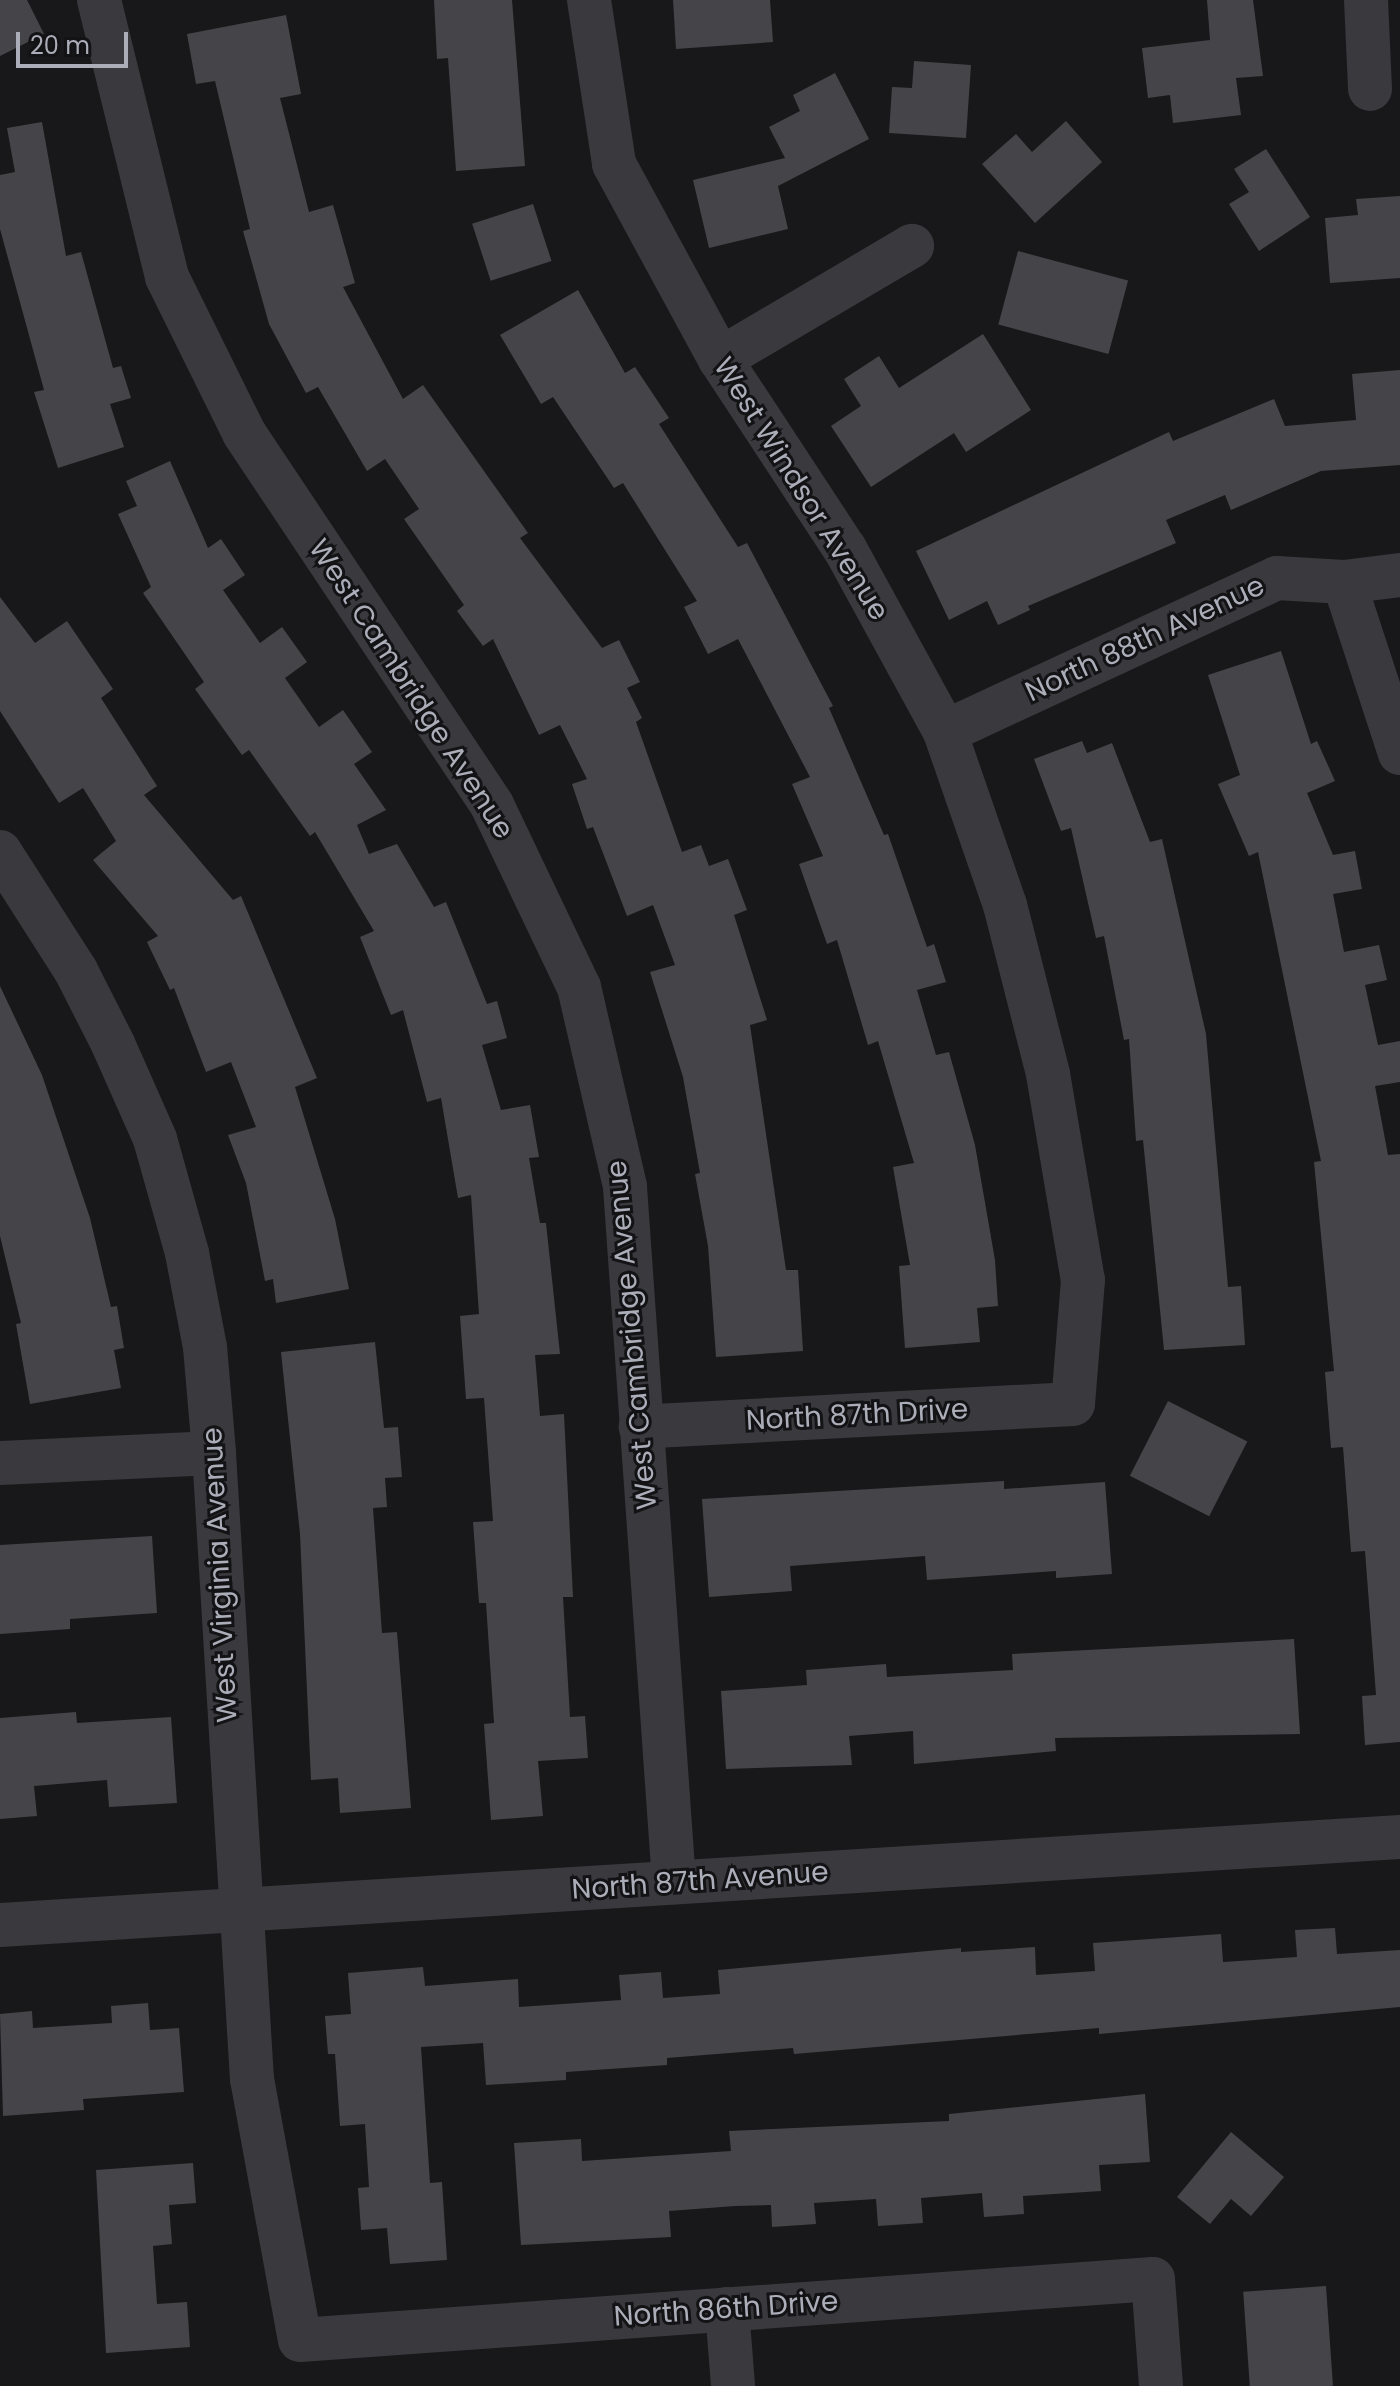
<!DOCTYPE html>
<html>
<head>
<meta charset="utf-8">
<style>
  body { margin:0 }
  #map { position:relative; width:1400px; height:2386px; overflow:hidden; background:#181719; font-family:Poppins,sans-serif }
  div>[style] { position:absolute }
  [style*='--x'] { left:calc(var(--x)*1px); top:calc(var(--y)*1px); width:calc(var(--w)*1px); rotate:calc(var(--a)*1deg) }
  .building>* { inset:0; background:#454549; transform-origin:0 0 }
  .minor>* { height:44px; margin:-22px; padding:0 22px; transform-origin:22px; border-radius:22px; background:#39393e }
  span { translate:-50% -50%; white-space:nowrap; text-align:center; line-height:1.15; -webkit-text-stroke:6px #131214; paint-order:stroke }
  .street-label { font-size:28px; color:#abadb8 }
  .scale { position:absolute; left:16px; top:32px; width:112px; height:36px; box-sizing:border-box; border:4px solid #abadb8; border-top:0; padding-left:10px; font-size:24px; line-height:28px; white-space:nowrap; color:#abadb8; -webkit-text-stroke:6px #131214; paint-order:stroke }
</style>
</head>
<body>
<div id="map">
  <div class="building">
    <div style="clip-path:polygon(0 0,27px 0,44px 34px,0 56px)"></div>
    <div style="clip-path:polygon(434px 0,512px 0,525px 166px,456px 171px,448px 58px,437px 59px)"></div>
    <div style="clip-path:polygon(673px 0,770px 0,773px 42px,676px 49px)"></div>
    <div style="clip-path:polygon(1207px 0,1253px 0,1263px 76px,1236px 78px,1241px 115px,1173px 123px,1170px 95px,1148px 98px,1142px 48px,1210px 40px)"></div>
    <div style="clip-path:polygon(286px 15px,301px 94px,280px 98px,309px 212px,333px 205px,355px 283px,343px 287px,403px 399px,423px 385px,528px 533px,520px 538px,602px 648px,619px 640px,640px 682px,627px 688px,642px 718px,636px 722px,682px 852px,701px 845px,709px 866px,728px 859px,747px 910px,734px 915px,767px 1020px,750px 1025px,786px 1270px,798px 1270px,803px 1351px,716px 1357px,708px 1246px,695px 1174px,700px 1173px,683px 1077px,650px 972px,675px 965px,653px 905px,627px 916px,593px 827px,587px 829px,572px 784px,587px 779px,560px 725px,539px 735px,493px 639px,483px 646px,457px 611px,464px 605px,404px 519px,419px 509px,385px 459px,367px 471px,318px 387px,306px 393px,269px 324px,243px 231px,250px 229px,215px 81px,196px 84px,187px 34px)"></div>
    <div style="clip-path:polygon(914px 61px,971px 65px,966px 138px,889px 133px,892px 87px,912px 88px)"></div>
    <div style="clip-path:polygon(835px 73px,869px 139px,778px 186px,788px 229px,709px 248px,693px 180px,785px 158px,769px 127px,800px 111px,793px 95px)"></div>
    <div style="clip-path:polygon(1066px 121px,1102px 162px,1035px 223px,982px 164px,1016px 134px,1032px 152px)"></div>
    <div style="clip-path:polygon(42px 122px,66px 256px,81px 252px,113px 368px,121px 366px,131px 398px,110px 404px,124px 447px,58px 468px,34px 392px,44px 390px,0 229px,0 175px,15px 172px,7px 128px)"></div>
    <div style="clip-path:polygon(1266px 149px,1310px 217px,1259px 251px,1229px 204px,1249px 192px,1234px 169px)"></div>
    <div style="clip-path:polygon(1400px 196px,1400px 278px,1330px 283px,1325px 218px,1358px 215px,1356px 199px)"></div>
    <div style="left:533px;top:204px;width:60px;height:64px;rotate:72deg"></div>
    <div style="left:1018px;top:251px;width:114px;height:76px;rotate:15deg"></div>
    <div style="clip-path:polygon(578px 290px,625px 373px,635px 367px,669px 418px,659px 424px,738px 547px,747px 543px,833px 706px,829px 708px,884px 835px,888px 834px,927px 947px,934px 944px,946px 982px,917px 990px,936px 1055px,949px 1052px,975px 1145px,995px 1260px,998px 1306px,977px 1308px,980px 1342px,905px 1348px,899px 1266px,910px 1265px,893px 1167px,914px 1163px,878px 1041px,868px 1045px,837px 940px,827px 944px,799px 864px,823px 856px,792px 784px,810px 777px,738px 639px,708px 654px,684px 607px,697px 601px,623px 483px,614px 488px,553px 397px,541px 404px,500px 335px)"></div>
    <div style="clip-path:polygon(983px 334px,1031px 410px,966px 452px,954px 433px,871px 487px,831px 426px,861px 406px,844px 379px,879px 356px,899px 388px)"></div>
    <div style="clip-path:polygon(1400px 370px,1400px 465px,1321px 471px,1231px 510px,1225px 495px,1166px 520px,1176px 543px,1028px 606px,1030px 610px,998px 625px,987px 601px,949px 620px,916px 551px,1169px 432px,1173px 441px,1274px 399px,1285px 426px,1356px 420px,1352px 374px)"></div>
    <div style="clip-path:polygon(170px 461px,208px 548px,221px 539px,245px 575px,223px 590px,260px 643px,282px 627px,307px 662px,285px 678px,319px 727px,343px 710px,372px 752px,354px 764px,386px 810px,357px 825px,369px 854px,397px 844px,434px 907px,446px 902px,487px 1004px,497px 1001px,507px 1038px,482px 1045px,501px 1110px,530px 1105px,539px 1157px,529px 1158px,540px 1223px,546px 1223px,560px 1354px,535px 1355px,540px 1416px,564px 1414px,573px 1597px,563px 1597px,570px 1717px,585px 1716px,588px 1758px,538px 1761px,543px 1816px,491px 1820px,484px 1724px,494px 1723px,486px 1603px,479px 1603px,473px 1522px,493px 1521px,484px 1398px,466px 1399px,460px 1316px,479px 1314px,471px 1195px,458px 1198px,441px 1098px,427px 1102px,403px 1010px,391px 1015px,360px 937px,374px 931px,315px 832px,310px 836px,249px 750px,242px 755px,195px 689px,204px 682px,143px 593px,151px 587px,118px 514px,137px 506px,126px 481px)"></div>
    <div style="clip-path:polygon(0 597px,35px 643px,67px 621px,113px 689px,101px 698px,157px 786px,144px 795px,233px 900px,241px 896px,317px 1078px,295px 1087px,335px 1219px,349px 1289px,276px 1303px,273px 1279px,265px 1281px,246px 1183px,228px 1135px,256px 1127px,231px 1062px,206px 1072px,174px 988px,170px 990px,147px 942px,158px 936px,93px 860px,116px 841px,83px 788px,59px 803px,0 711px)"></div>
    <div style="clip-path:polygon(1281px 651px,1311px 744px,1317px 741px,1335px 781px,1307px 793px,1333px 855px,1355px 851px,1362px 889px,1333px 894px,1344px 952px,1379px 945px,1387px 980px,1365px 985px,1378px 1045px,1400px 1041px,1400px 1082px,1375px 1086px,1388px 1155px,1400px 1154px,1400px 1742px,1365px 1745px,1362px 1696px,1376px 1695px,1365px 1551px,1351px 1552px,1343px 1447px,1331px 1448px,1325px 1372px,1334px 1371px,1314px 1162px,1321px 1161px,1258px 852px,1249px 856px,1218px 784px,1240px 775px,1208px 675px)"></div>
    <div style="clip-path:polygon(1082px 741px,1087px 753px,1112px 743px,1150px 842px,1162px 839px,1206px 1034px,1228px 1287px,1241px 1286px,1245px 1345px,1164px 1350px,1143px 1140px,1136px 1141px,1129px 1039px,1124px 1040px,1104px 936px,1096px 938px,1071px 828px,1061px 831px,1034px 759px)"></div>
    <div style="clip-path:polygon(0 986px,42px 1075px,90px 1218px,111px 1307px,117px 1306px,124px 1348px,114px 1350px,121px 1388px,30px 1404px,16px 1324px,21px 1323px,0 1236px)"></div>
    <div style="clip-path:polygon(375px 1342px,384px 1428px,398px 1427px,402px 1477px,385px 1478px,387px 1507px,373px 1508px,382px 1633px,397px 1632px,411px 1808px,340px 1813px,338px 1778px,311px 1780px,300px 1534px,281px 1352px)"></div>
    <div style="left:1168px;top:1401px;width:89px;height:84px;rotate:27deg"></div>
    <div style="clip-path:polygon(1004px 1481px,1004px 1489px,1105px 1482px,1112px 1574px,1056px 1578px,1056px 1571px,927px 1580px,925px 1556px,790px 1566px,792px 1591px,709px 1597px,702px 1499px)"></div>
    <div style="clip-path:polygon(152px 1536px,157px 1613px,70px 1619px,70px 1629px,0 1634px,0 1545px)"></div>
    <div style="clip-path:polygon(1294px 1639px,1300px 1734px,1055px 1738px,1056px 1751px,914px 1764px,913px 1731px,849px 1736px,852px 1765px,726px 1769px,721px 1691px,807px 1685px,806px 1670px,886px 1664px,887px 1677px,1013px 1670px,1012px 1654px)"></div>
    <div style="clip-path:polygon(76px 1712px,77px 1723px,171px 1717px,177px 1803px,109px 1807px,107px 1780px,34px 1786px,37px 1816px,0 1819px,0 1718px)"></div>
    <div style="clip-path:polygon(1335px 1928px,1337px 1954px,1400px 1950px,1400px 2007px,1099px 2034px,1099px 2028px,794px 2054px,793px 2048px,667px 2058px,667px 2065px,566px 2072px,566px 2080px,486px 2085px,483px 2043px,421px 2047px,430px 2183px,442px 2182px,447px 2260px,390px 2264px,387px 2228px,361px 2230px,358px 2188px,369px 2187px,365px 2124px,340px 2126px,335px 2054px,328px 2054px,325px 2016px,351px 2014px,348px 1973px,423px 1967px,425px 1986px,518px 1979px,519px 2007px,621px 2000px,619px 1975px,661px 1972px,663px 1998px,720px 1994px,718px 1970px,961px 1948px,961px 1952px,1035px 1947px,1036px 1975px,1095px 1971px,1093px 1943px,1221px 1934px,1223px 1962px,1297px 1957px,1295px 1930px)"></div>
    <div style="clip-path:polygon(148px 2003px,150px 2030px,179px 2028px,184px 2092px,83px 2099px,84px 2110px,3px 2116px,0 2014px,32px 2011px,33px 2028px,112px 2023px,111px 2006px)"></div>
    <div style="clip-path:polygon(1145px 2094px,1150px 2162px,1099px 2165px,1101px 2191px,1023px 2196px,1024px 2214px,984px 2217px,982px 2193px,921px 2198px,923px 2223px,878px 2226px,876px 2199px,814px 2203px,816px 2224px,772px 2227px,771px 2205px,735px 2206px,669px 2211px,671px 2237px,521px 2245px,514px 2143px,581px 2139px,582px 2161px,731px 2151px,729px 2131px,949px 2121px,949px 2114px)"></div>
    <div style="clip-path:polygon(1231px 2132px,1284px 2177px,1251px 2216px,1231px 2199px,1210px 2224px,1177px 2197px)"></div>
    <div style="clip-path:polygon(193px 2163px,196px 2203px,169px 2205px,172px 2244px,153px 2246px,157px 2304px,187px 2302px,190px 2347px,106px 2353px,96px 2170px)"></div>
    <div style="left:1326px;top:2286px;width:100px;height:83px;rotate:86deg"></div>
  </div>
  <div class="minor">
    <div style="--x:99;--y:0;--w:285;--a:76.2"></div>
    <div style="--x:167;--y:277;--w:174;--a:63.7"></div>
    <div style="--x:244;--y:433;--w:447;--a:56.3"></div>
    <div style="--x:492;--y:805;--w:202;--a:64.5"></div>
    <div style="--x:579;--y:987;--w:205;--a:77"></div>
    <div style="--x:625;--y:1187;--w:697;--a:85.97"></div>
    <div style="--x:589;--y:0;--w:166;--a:81.3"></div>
    <div style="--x:614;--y:164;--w:222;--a:61.5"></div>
    <div style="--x:720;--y:359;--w:227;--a:56.7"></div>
    <div style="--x:845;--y:549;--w:209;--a:61.3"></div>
    <div style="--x:945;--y:732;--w:183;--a:70.9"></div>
    <div style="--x:1005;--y:905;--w:174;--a:75.7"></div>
    <div style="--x:1048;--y:1074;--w:209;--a:80.4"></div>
    <div style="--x:1083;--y:1280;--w:124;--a:94.6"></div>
    <div style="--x:1073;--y:1404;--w:433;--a:177"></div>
    <div style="--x:1366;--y:0;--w:89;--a:87.4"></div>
    <div style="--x:720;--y:359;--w:223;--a:-30.5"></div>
    <div style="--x:1344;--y:582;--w:180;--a:71.9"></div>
    <div style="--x:945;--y:732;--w:366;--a:-24.9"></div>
    <div style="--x:1277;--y:578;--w:67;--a:3.4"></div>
    <div style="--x:1344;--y:582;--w:56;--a:-7.1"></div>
    <div style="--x:0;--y:852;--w:141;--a:57.4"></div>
    <div style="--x:76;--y:971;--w:82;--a:63.1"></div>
    <div style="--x:113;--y:1044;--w:104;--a:66.1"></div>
    <div style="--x:155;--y:1139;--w:118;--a:74.3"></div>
    <div style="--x:187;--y:1253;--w:96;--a:79.2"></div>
    <div style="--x:205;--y:1347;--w:106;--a:85.1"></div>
    <div style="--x:214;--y:1453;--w:627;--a:86.53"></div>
    <div style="--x:252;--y:2079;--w:265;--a:79.6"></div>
    <div style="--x:300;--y:2340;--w:855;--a:-4.09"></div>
    <div style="--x:1153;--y:2279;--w:107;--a:85.7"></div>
    <div style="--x:0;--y:1463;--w:214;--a:-2.7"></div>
    <div style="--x:0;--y:1925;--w:1403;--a:-3.6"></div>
    <div style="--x:727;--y:2309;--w:77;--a:85.5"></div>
  </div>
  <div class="street-label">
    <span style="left:801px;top:489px;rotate:58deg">West Windsor Avenue</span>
    <span style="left:1145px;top:639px;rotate:-25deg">North 88th Avenue</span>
    <span style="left:411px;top:689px;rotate:57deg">West Cambridge Avenue</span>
    <span style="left:632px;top:1335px;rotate:-95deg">West Cambridge Avenue</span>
    <span style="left:857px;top:1415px;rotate:-3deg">North 87th Drive</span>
    <span style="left:220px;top:1575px;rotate:-93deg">West Virginia Avenue</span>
    <span style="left:700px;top:1881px;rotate:-4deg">North 87th Avenue</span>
    <span style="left:726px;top:2309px;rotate:-4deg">North 86th Drive</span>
  </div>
  <div class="scale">20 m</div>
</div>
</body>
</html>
